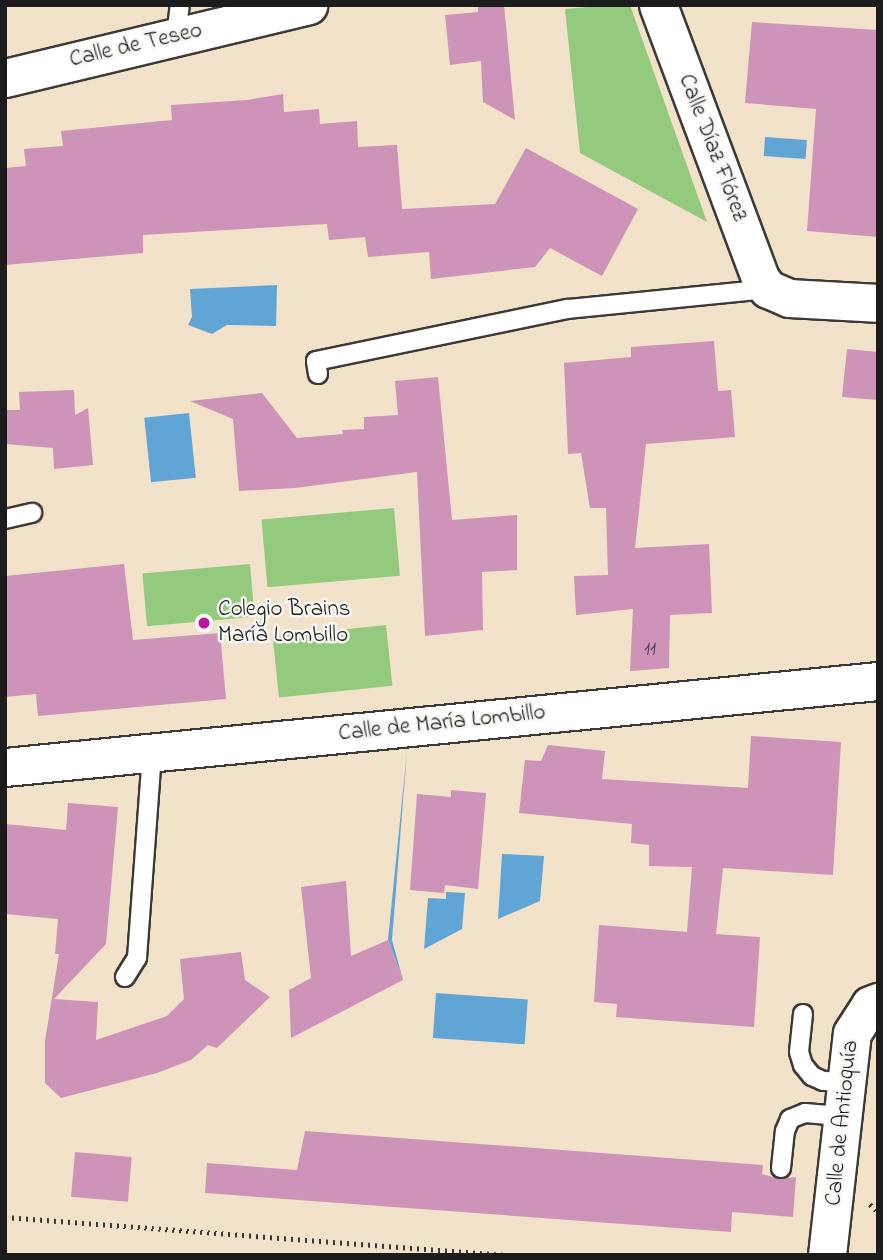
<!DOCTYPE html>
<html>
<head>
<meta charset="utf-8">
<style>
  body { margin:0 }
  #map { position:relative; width:883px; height:1260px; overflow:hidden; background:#f2e2ca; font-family:"Indie Flower",sans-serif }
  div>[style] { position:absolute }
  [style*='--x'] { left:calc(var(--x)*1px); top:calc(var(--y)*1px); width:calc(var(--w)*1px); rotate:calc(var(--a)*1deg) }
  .green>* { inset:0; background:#93ca7d; transform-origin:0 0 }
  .water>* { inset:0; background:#61a5d6; transform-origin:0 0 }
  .building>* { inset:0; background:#ce93b9; transform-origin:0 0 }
  .path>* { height:4.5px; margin-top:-2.25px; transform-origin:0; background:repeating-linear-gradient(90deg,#3c3a36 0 2px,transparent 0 7px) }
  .roads { filter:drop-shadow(2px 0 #3c3a36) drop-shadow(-2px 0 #3c3a36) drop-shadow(0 2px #3c3a36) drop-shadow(0 -2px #3c3a36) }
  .service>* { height:18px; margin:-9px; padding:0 9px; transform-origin:9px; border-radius:9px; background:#fff }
  .minor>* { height:37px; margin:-18.5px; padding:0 18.5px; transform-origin:18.5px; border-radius:18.5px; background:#fff }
  .dots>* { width:19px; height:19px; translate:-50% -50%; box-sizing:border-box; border:4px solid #f6f6f2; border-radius:50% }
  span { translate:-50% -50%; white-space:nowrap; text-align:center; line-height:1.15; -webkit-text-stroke:5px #f6f6f2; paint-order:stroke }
  .number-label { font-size:19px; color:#483a43 }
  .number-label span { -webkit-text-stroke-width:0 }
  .street-label { font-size:23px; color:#1c1c1c }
  .poi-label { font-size:23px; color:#1c1c1c }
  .left { translate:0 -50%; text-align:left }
  .frame { position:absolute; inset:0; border:7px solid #1c1c1c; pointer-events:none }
</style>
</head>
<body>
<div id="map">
  <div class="green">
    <div style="clip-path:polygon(609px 5px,630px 5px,707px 222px,580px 153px,565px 9px)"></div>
    <div style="left:394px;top:508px;width:68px;height:133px;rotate:85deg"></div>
    <div style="left:250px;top:564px;width:53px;height:108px;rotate:85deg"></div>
    <div style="left:386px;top:625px;width:61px;height:114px;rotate:84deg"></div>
  </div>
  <div class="water">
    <div style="left:765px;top:137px;width:42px;height:19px;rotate:4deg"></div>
    <div style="clip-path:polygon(277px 285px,276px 326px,227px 325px,212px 334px,188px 325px,192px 317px,190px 289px)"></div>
    <div style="left:189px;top:413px;width:65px;height:45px;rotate:84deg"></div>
    <div style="clip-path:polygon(407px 751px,392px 940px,403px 980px,388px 940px)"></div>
    <div style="clip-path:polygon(502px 854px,544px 856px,540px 901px,498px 919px)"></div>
    <div style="clip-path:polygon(446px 892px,465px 893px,462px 929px,424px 949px,428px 898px,446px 899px)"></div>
    <div style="left:436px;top:993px;width:92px;height:45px;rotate:4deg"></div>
  </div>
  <div class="building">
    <div style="clip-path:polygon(478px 5px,504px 5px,515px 120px,483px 102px,481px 61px,450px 65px,445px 15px,478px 12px)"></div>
    <div style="clip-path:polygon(752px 22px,878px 30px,878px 237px,807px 231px,816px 109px,745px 103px)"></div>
    <div style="clip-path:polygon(283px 94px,284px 112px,319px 109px,320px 124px,357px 121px,358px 147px,397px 145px,402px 209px,495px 204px,526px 148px,638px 209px,602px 276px,550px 248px,535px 267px,431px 279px,429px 252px,368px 257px,365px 237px,329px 240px,327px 224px,143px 235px,143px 253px,5px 265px,5px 168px,26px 166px,24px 149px,63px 146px,61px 131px,172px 120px,171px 105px,247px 100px)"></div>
    <div style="clip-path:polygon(714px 341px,718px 391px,731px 390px,735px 437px,646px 444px,635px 548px,709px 544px,712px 613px,670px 615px,669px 668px,630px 671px,633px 609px,576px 615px,574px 576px,608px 575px,606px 508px,590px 508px,581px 453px,568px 454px,564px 363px,631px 357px,631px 347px)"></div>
    <div style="clip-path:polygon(847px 349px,878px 352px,878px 400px,842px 397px)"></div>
    <div style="clip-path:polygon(438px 377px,452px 520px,517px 515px,517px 570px,482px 572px,483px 630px,425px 636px,417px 472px,295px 488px,239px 491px,233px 419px,190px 401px,262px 393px,297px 438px,343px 434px,342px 430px,364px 429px,364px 417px,398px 415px,395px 381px)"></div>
    <div style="clip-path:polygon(74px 390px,75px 415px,88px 408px,93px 465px,54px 469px,53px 448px,5px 444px,5px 410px,20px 410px,19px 392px)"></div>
    <div style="clip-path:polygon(124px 564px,133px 640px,220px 633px,226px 699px,38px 716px,36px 694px,5px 697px,5px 576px)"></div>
    <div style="clip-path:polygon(751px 736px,841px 742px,833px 875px,723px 868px,716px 934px,760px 937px,754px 1027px,616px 1017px,617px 1004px,594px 1002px,599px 925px,687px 932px,692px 867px,649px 866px,649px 845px,631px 843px,632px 824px,519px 813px,525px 760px,541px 761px,548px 745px,605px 751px,602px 779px,748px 788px)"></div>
    <div style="clip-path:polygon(451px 790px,486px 793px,478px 889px,445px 885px,444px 893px,410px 890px,417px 794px,451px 797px)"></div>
    <div style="clip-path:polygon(68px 803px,118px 807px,106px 944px,54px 999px,98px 1002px,96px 1040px,167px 1016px,184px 999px,180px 959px,241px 952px,245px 980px,270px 997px,217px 1048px,208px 1045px,191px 1060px,157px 1073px,61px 1098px,45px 1083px,45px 1041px,59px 954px,55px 954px,58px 919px,5px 914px,5px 824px,66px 830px)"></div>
    <div style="clip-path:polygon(346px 881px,351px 956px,388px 940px,403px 980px,291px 1038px,289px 990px,311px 978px,301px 887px)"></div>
    <div style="clip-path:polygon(305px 1131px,763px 1165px,762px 1174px,780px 1179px,796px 1177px,793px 1217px,732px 1212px,731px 1232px,205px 1193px,207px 1163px,297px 1170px)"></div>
    <div style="left:75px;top:1152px;width:57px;height:45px;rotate:5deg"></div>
  </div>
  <div class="path">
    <div style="--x:870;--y:1204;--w:11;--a:45"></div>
    <div style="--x:5;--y:1217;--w:501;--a:4.35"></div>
  </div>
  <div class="roads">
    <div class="service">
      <div style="--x:176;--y:36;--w:31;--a:-83"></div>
      <div style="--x:318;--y:374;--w:13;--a:-99"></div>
      <div style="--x:316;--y:361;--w:257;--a:-11.7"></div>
      <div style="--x:568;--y:309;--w:201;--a:-5.7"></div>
      <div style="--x:5;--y:519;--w:28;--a:-13"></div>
      <div style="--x:125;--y:977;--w:22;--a:-58"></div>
      <div style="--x:137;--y:958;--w:207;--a:-85.8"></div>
      <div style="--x:803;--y:1014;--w:38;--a:96"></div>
      <div style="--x:799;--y:1052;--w:14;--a:73"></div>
      <div style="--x:803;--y:1065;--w:14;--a:51"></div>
      <div style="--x:812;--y:1076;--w:12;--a:24"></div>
      <div style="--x:823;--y:1081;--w:24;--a:2"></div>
      <div style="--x:781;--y:1168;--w:37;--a:-84"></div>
      <div style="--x:785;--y:1131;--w:13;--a:-67"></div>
      <div style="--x:790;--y:1119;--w:16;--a:-22"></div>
      <div style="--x:805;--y:1113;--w:38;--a:5"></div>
    </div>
    <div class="minor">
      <div style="--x:658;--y:5;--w:291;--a:69.5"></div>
      <div style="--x:760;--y:278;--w:14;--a:54"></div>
      <div style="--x:768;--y:289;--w:23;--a:23"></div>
      <div style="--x:789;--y:298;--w:89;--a:3.2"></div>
      <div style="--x:5;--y:78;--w:312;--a:-13.5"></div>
      <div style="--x:5;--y:767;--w:877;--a:-5.63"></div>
      <div style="--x:827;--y:1255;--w:223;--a:-83.6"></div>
      <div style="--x:852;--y:1033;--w:33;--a:-57"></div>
      <div style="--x:870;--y:1005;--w:9;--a:-21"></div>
    </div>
  </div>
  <div class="dots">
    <div style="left:204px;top:623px;background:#b5179e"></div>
  </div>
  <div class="number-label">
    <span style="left:650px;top:650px">11</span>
  </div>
  <div class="street-label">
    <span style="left:136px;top:46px;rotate:-13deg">Calle de Teseo</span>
    <span style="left:712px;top:148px;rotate:69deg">Calle Díaz Flórez</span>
    <span style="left:442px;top:724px;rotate:-6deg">Calle de María Lombillo</span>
    <span style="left:843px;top:1123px;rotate:-84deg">Calle de Antioquía</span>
  </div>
  <div class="poi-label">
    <span class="left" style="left:218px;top:623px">Colegio Brains<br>María Lombillo</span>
  </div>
  <div class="frame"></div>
</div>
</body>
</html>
